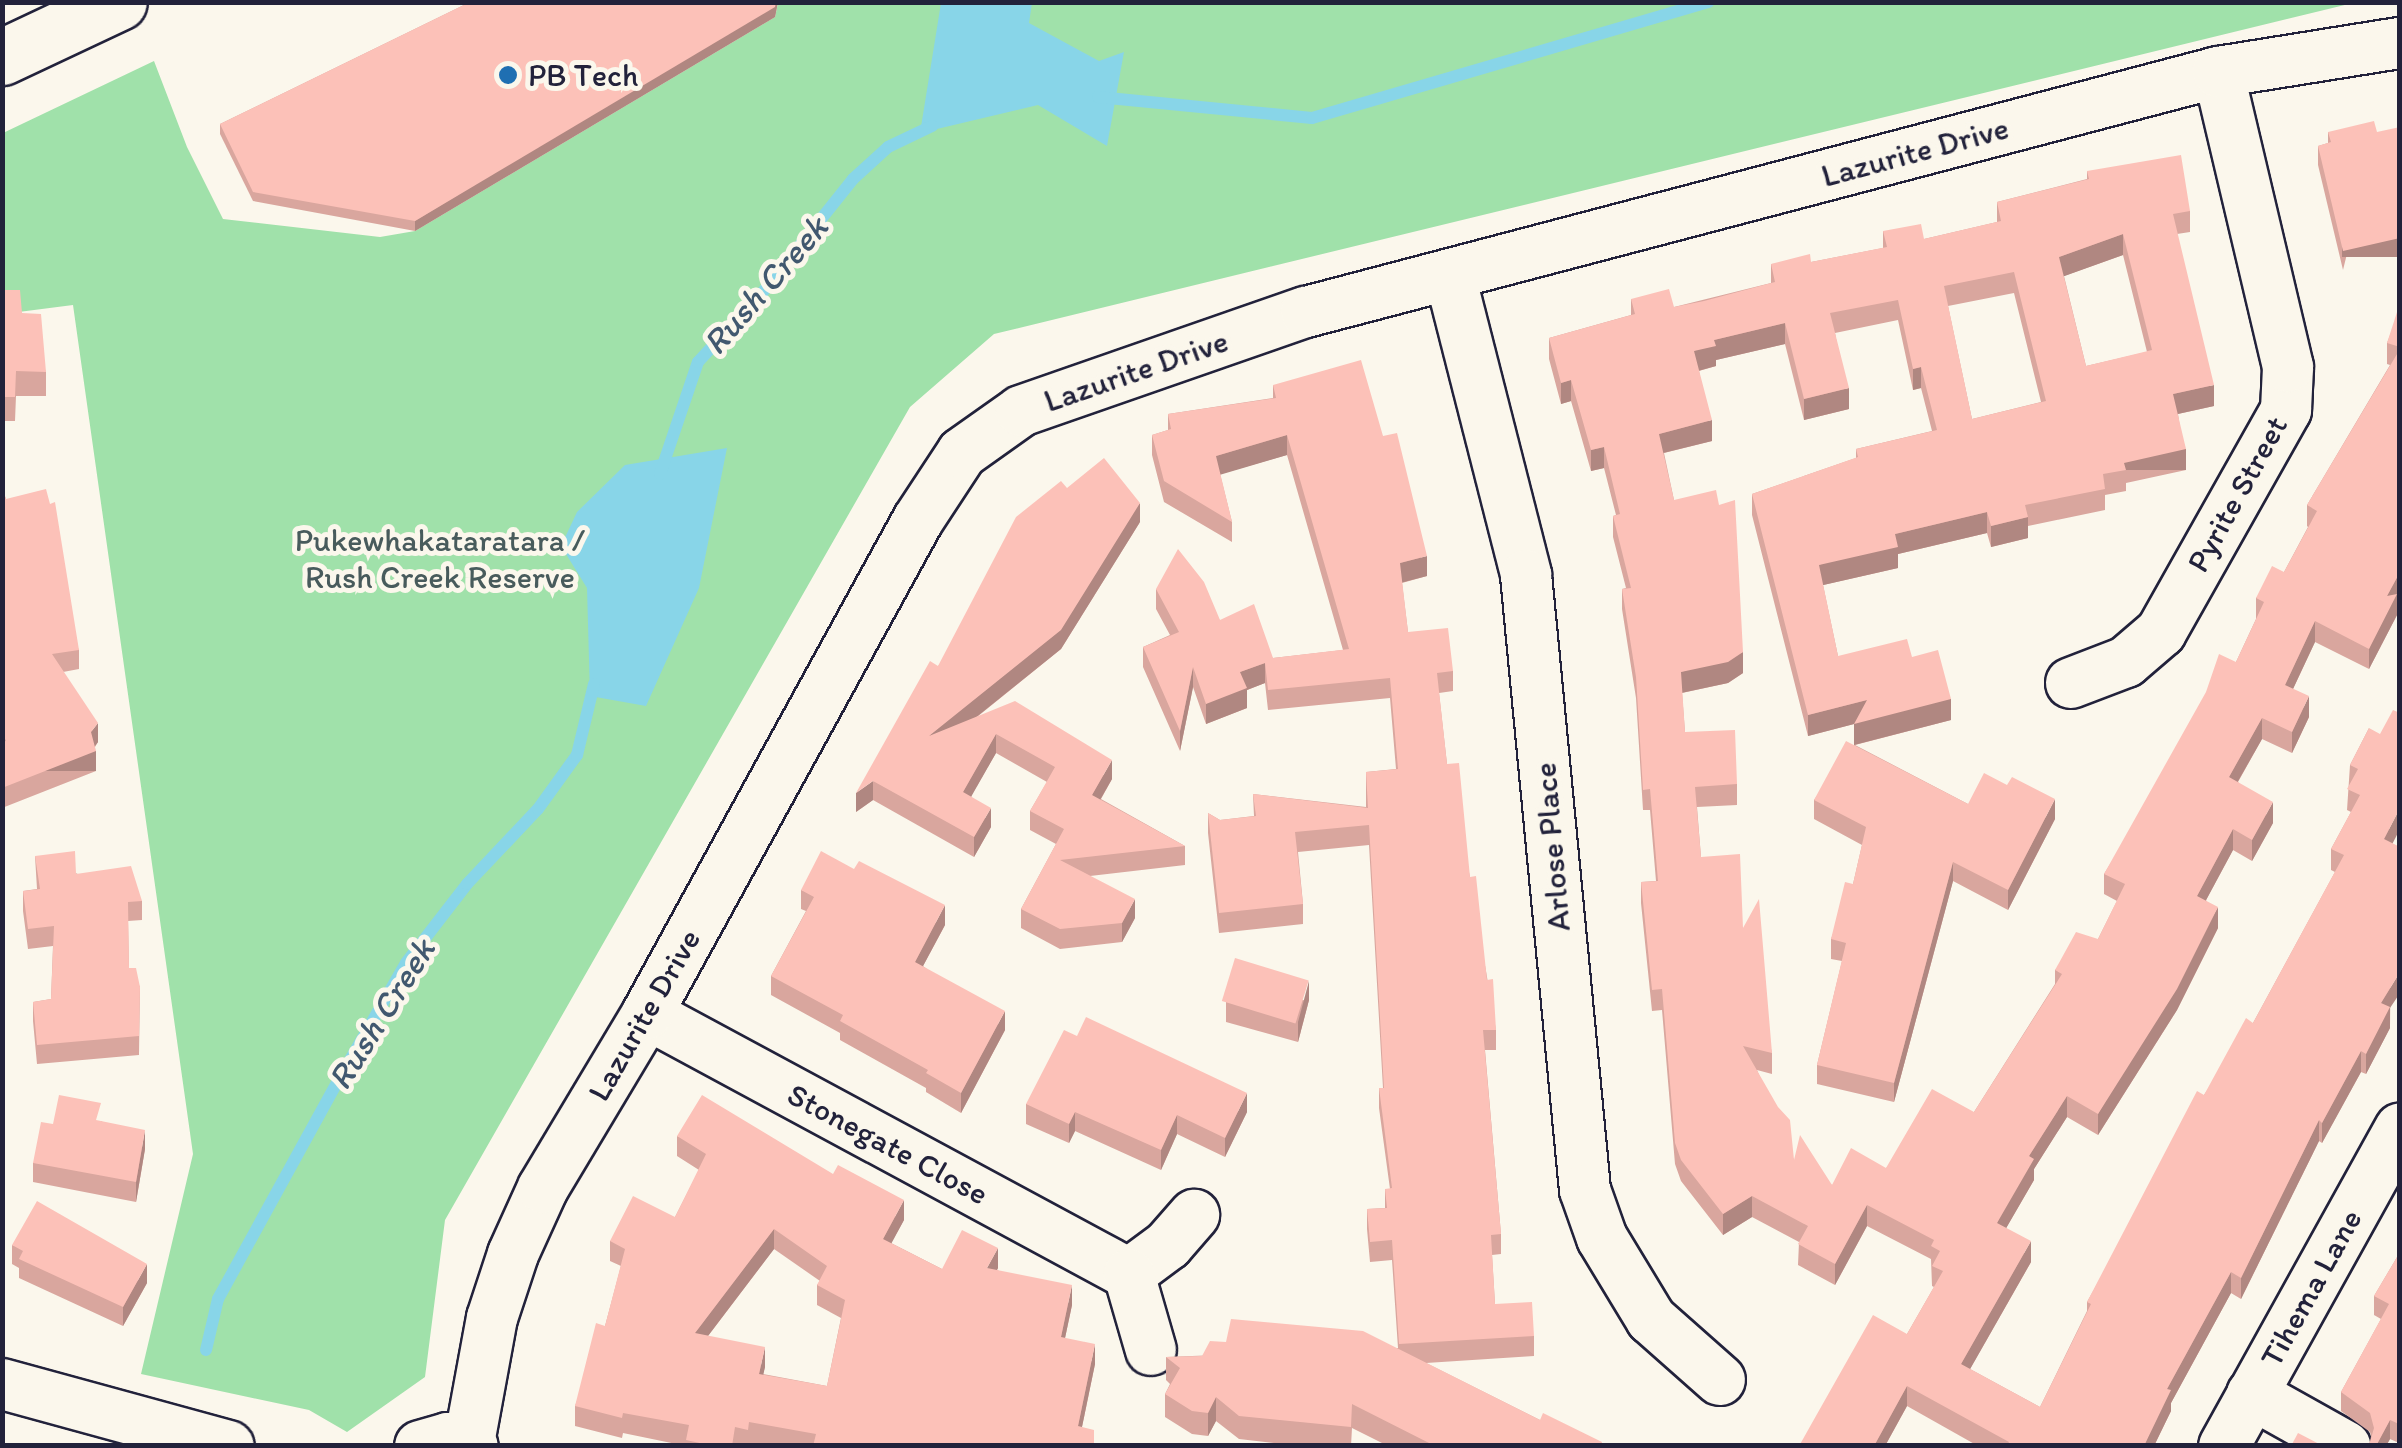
<!DOCTYPE html>
<html>
<head>
<meta charset="utf-8">
<style>
  body { margin:0 }
  #map { position:relative; width:2402px; height:1448px; overflow:hidden; background:#fbf7ec; font-family:Itim,sans-serif }
  div>[style] { position:absolute }
  [style*='--x'] { left:calc(var(--x)*1px); top:calc(var(--y)*1px); width:calc(var(--w)*1px); rotate:calc(var(--a)*1deg) }
  .green>* { inset:0; background:#a0e1aa }
  .water>* { inset:0; background:#88d5e8 }
  .stream>* { height:12px; margin:-6px; padding:0 6px; transform-origin:6px; border-radius:6px; background:#88d5e8 }
  .roads { filter:drop-shadow(2px 0 #22223b) drop-shadow(-2px 0 #22223b) drop-shadow(0 2px #22223b) drop-shadow(0 -2px #22223b) }
  .minor>* { height:50px; margin:-25px; padding:0 25px; transform-origin:25px; border-radius:25px; background:#fbf7ec }
  .secondary>* { height:55px; margin:-27.5px; padding:0 27.5px; transform-origin:27.5px; border-radius:27.5px; background:#fbf7ec }
  .wall>* { inset:0; background:#d9a69e }
  .shaded-wall>* { inset:0; background:#b08781; transform-origin:0 0 }
  .building>* { inset:0; background:#fcc1b8; transform-origin:0 0 }
  .dots>* { width:28px; height:28px; translate:-50% -50%; box-sizing:border-box; border:5px solid #fbf7ec; border-radius:50% }
  span { translate:-50% -50%; white-space:nowrap; text-align:center; line-height:1.15; -webkit-text-stroke:10px #fbf7ec; paint-order:stroke }
  .poi-label { font-size:32px; color:#22223b }
  .left { translate:0 -50%; text-align:left }
  .street-label { font-size:32px; color:#22223b }
  .park-label { font-size:32px; color:#485b5c }
  .water-label { font-size:35px; color:#41586f; font-style:italic }
  .frame { position:absolute; inset:0; border:5px solid #22223b; pointer-events:none }
</style>
</head>
<body>
<div id="map">
  <div class="green">
    <div style="clip-path:polygon(778px 3px,2353px 3px,994px 334px,910px 407px,445px 1220px,425px 1377px,347px 1432px,309px 1410px,141px 1374px,193px 1154px,73px 305px,3px 314px,3px 133px,154px 61px,187px 147px,223px 219px,380px 237px,415px 231px,775px 17px)"></div>
  </div>
  <div class="water">
    <div style="clip-path:polygon(941px 3px,1032px 3px,1029px 23px,1099px 61px,1124px 52px,1107px 146px,1038px 105px,920px 133px)"></div>
    <div style="clip-path:polygon(727px 448px,699px 588px,646px 706px,590px 696px,587px 588px,561px 546px,577px 512px,625px 465px)"></div>
  </div>
  <div class="stream">
    <div style="--x:1098;--y:97;--w:215;--a:5.6"></div>
    <div style="--x:1312;--y:118;--w:413;--a:-16.3"></div>
    <div style="--x:660;--y:474;--w:118;--a:-71.3"></div>
    <div style="--x:698;--y:362;--w:94;--a:-47.2"></div>
    <div style="--x:762;--y:293;--w:146;--a:-51.4"></div>
    <div style="--x:853;--y:179;--w:47;--a:-42.4"></div>
    <div style="--x:888;--y:147;--w:49;--a:-25.5"></div>
    <div style="--x:206;--y:1350;--w:52;--a:-76.8"></div>
    <div style="--x:218;--y:1299;--w:251;--a:-61.2"></div>
    <div style="--x:339;--y:1079;--w:134;--a:-60"></div>
    <div style="--x:406;--y:963;--w:100;--a:-52.3"></div>
    <div style="--x:467;--y:884;--w:103;--a:-46.6"></div>
    <div style="--x:538;--y:809;--w:67;--a:-54.2"></div>
    <div style="--x:577;--y:755;--w:73;--a:-76.5"></div>
  </div>
  <div class="roads">
    <div class="minor">
      <div style="--x:1450;--y:276;--w:309;--a:75.7"></div>
      <div style="--x:1526;--y:575;--w:618;--a:84.52"></div>
      <div style="--x:1585;--y:1190;--w:51;--a:70.5"></div>
      <div style="--x:1602;--y:1238;--w:95;--a:58.8"></div>
      <div style="--x:1651;--y:1319;--w:92;--a:41.5"></div>
      <div style="--x:2071;--y:683;--w:59;--a:-20.9"></div>
      <div style="--x:2126;--y:662;--w:46;--a:-40.6"></div>
      <div style="--x:2161;--y:632;--w:255;--a:-60.6"></div>
      <div style="--x:2286;--y:410;--w:43;--a:-87.3"></div>
      <div style="--x:2288;--y:367;--w:303;--a:-103.3"></div>
      <div style="--x:647;--y:1014;--w:548;--a:28.34"></div>
      <div style="--x:1129;--y:1274;--w:49;--a:-36.6"></div>
      <div style="--x:1168;--y:1245;--w:40;--a:-49"></div>
      <div style="--x:1129;--y:1274;--w:79;--a:73.9"></div>
      <div style="--x:2;--y:1384;--w:235;--a:15.3"></div>
      <div style="--x:2252;--y:1394;--w:107;--a:29.2"></div>
      <div style="--x:469;--y:1443;--w:127;--a:-79.6"></div>
      <div style="--x:492;--y:1318;--w:67;--a:-71.8"></div>
      <div style="--x:513;--y:1254;--w:72;--a:-65.6"></div>
      <div style="--x:543;--y:1188;--w:203;--a:-59.1"></div>
      <div style="--x:647;--y:1014;--w:563;--a:-61.25"></div>
      <div style="--x:918;--y:520;--w:80;--a:-56.7"></div>
      <div style="--x:962;--y:453;--w:72;--a:-35.4"></div>
      <div style="--x:1021;--y:411;--w:302;--a:-19.2"></div>
      <div style="--x:1306;--y:312;--w:943;--a:-14.74"></div>
      <div style="--x:2218;--y:72;--w:184;--a:-9.1"></div>
      <div style="--x:420;--y:1446;--w:29;--a:-16"></div>
      <div style="--x:448;--y:1438;--w:26;--a:18"></div>
      <div style="--x:2224;--y:1446;--w:363;--a:-61"></div>
    </div>
    <div class="secondary">
      <div style="--x:2;--y:57;--w:129;--a:-25.2"></div>
    </div>
  </div>
  <div class="wall">
    <div style="clip-path:polygon(470px 2px,778px 2px,775px 17px,415px 231px,253px 201px,220px 134px,220px 124px)"></div>
    <div style="clip-path:polygon(2328px 132px,2377px 132px,2343px 270px,2318px 165px,2318px 146px,2328px 143px)"></div>
    <div style="clip-path:polygon(evenodd,2087px 171px,2190px 211px,2190px 232px,2177px 234px,2214px 406px,2178px 414px,2186px 470px,2126px 483px,2126px 491px,2105px 495px,2105px 510px,2028px 526px,2028px 538px,1991px 547px,1987px 533px,1898px 554px,1898px 568px,1823px 585px,1838px 656px,1912px 657px,1951px 720px,1855px 745px,1968px 804px,2055px 819px,2008px 910px,1953px 881px,1894px 1102px,1817px 1084px,1817px 1065px,1842px 961px,1831px 959px,1831px 939px,1853px 884px,1862px 845px,1814px 819px,1814px 800px,1854px 745px,1854px 724px,1808px 736px,1752px 515px,1752px 494px,1856px 458px,1856px 449px,1932px 431px,1921px 388px,1913px 390px,1898px 320px,1835px 333px,1849px 409px,1804px 420px,1785px 344px,1716px 360px,1716px 366px,1699px 371px,1712px 441px,1664px 453px,1674px 500px,1743px 673px,1728px 683px,1682px 693px,1685px 732px,1737px 784px,1737px 805px,1697px 807px,1701px 857px,1743px 928px,1772px 1053px,1772px 1074px,1757px 1070px,1794px 1160px,1832px 1185px,1886px 1168px,1974px 1112px,2055px 984px,2055px 970px,2098px 939px,2117px 901px,2104px 894px,2104px 874px,2236px 662px,2256px 619px,2256px 598px,2284px 572px,2308px 527px,2307px 526px,2307px 505px,2390px 365px,2387px 364px,2387px 343px,2400px 310px,2400px 593px,2397px 597px,2397px 615px,2369px 669px,2315px 642px,2293px 689px,2309px 717px,2292px 753px,2262px 739px,2238px 782px,2273px 823px,2252px 861px,2233px 850px,2206px 900px,2218px 928px,2177px 1010px,2098px 1135px,2067px 1117px,2034px 1169px,2034px 1180px,2006px 1228px,2031px 1262px,1970px 1369px,2040px 1407px,2087px 1311px,2087px 1302px,2204px 1095px,2253px 1023px,2335px 872px,2331px 870px,2331px 849px,2351px 812px,2347px 810px,2350px 765px,2369px 728px,2392px 843px,2390px 1028px,2366px 1074px,2361px 1072px,2322px 1143px,2319px 1141px,2241px 1299px,2231px 1293px,2171px 1403px,2171px 1411px,2154px 1446px,1978px 1446px,1907px 1406px,1885px 1446px,1799px 1446px,1907px 1334px,1934px 1287px,1932px 1286px,1931px 1259px,1867px 1226px,1835px 1285px,1798px 1265px,1799px 1242px,1752px 1217px,1723px 1235px,1681px 1181px,1675px 1164px,1662px 1010px,1652px 1011px,1641px 903px,1641px 882px,1656px 881px,1650px 810px,1643px 810px,1636px 698px,1622px 609px,1622px 589px,1626px 588px,1613px 537px,1613px 516px,1616px 515px,1604px 468px,1591px 471px,1571px 401px,1561px 404px,1549px 359px,1549px 338px,1631px 315px,1631px 299px,1674px 307px,1771px 283px,1771px 264px,1811px 262px,1883px 248px,1883px 231px,1924px 239px,1997px 222px,1997px 202px,2087px 179px,2087px 171px,2123px 255px,2147px 352px,2086px 366px,2064px 276px,2123px 255px,2087px 171px,2014px 293px,2041px 402px,1972px 419px,1948px 306px,2014px 293px)"></div>
    <div style="clip-path:polygon(2px 290px,22px 313px,46px 372px,46px 396px,16px 396px,15px 421px,2px 421px)"></div>
    <div style="clip-path:polygon(1273px 385px,1383px 436px,1427px 576px,1402px 583px,1408px 632px,1453px 671px,1453px 691px,1439px 693px,1447px 764px,1470px 877px,1496px 1030px,1496px 1050px,1485px 1050px,1501px 1234px,1501px 1254px,1492px 1255px,1495px 1304px,1534px 1336px,1534px 1356px,1426px 1363px,1540px 1420px,1602px 1446px,1388px 1446px,1352px 1428px,1351px 1446px,1300px 1446px,1239px 1439px,1216px 1421px,1208px 1436px,1192px 1434px,1165px 1417px,1165px 1394px,1170px 1384px,1166px 1380px,1166px 1357px,1398px 1348px,1392px 1260px,1370px 1262px,1367px 1229px,1367px 1209px,1385px 1208px,1385px 1189px,1390px 1189px,1379px 1108px,1379px 1088px,1383px 1088px,1369px 845px,1298px 852px,1303px 904px,1303px 924px,1219px 933px,1208px 833px,1208px 813px,1220px 820px,1254px 816px,1253px 794px,1366px 807px,1366px 772px,1396px 769px,1390px 698px,1268px 710px,1265px 683px,1247px 690px,1247px 708px,1206px 724px,1193px 687px,1180px 751px,1143px 667px,1143px 647px,1170px 635px,1156px 609px,1156px 589px,1220px 620px,1273px 658px,1343px 650px,1287px 455px,1220px 474px,1232px 522px,1232px 542px,1164px 502px,1152px 455px,1152px 435px,1168px 430px,1168px 414px,1273px 398px)"></div>
    <div style="clip-path:polygon(2px 488px,6px 499px,79px 650px,79px 669px,63px 672px,98px 742px,95px 747px,96px 771px,2px 808px)"></div>
    <div style="clip-path:polygon(1140px 522px,1061px 649px,977px 717px,1112px 779px,1101px 799px,1185px 846px,1185px 865px,1090px 876px,1135px 918px,1122px 942px,1060px 949px,1021px 928px,1021px 909px,1056px 844px,1030px 830px,1030px 811px,1047px 782px,996px 753px,971px 796px,991px 827px,974px 857px,873px 800px,856px 812px,938px 666px)"></div>
    <div style="clip-path:polygon(35px 856px,142px 901px,142px 920px,128px 921px,129px 968px,140px 987px,139px 1055px,37px 1064px,33px 1021px,33px 1002px,51px 999px,53px 946px,28px 949px,23px 911px,23px 891px,37px 889px)"></div>
    <div style="clip-path:polygon(801px 890px,945px 925px,923px 966px,1005px 1030px,961px 1113px,926px 1092px,926px 1088px,840px 1040px,840px 1033px,771px 995px,771px 976px,806px 911px,801px 909px)"></div>
    <div style="clip-path:polygon(1309px 1000px,1298px 1042px,1226px 1022px,1226px 1002px)"></div>
    <div style="clip-path:polygon(1026px 1104px,1247px 1112px,1225px 1157px,1177px 1134px,1161px 1170px,1075px 1131px,1069px 1143px,1026px 1124px)"></div>
    <div style="clip-path:polygon(101px 1121px,145px 1149px,136px 1202px,33px 1182px,33px 1163px)"></div>
    <div style="clip-path:polygon(evenodd,677px 1136px,904px 1220px,891px 1243px,942px 1269px,998px 1268px,997px 1270px,1072px 1305px,1065px 1338px,1095px 1364px,1082px 1427px,1094px 1446px,766px 1446px,749px 1443px,749px 1446px,686px 1446px,623px 1433px,622px 1438px,575px 1426px,575px 1406px,605px 1326px,621px 1266px,610px 1261px,610px 1241px,675px 1217px,699px 1170px,677px 1156px,677px 1136px,774px 1249px,820px 1281px,817px 1285px,817px 1305px,841px 1318px,827px 1386px,763px 1374px,765px 1367px,708px 1336px,774px 1249px)"></div>
    <div style="clip-path:polygon(12px 1245px,147px 1283px,123px 1326px,19px 1278px,19px 1268px,12px 1264px)"></div>
    <div style="clip-path:polygon(2400px 1252px,2399px 1443px,2390px 1439px,2386px 1446px,2366px 1446px,2370px 1442px,2371px 1436px,2370px 1432px,2341px 1411px,2341px 1392px,2381px 1319px,2374px 1315px,2374px 1296px)"></div>
  </div>
  <div class="shaded-wall">
    <div style="clip-path:polygon(776px 2px,778px 2px,775px 17px,415px 231px,415px 221px)"></div>
    <div style="clip-path:polygon(2123px 234px,2123px 255px,2059px 278px,2059px 257px)"></div>
    <div style="left:2400px;top:238px;width:19px;height:58px;rotate:90deg"></div>
    <div style="clip-path:polygon(1785px 323px,1785px 344px,1716px 360px,1716px 366px,1694px 372px,1694px 351px,1714px 340px)"></div>
    <div style="clip-path:polygon(1921px 367px,1921px 388px,1913px 390px,1913px 369px)"></div>
    <div style="clip-path:polygon(1571px 380px,1571px 401px,1561px 404px,1561px 383px)"></div>
    <div style="clip-path:polygon(2214px 385px,2214px 406px,2173px 415px,2173px 394px)"></div>
    <div style="clip-path:polygon(1849px 388px,1849px 409px,1804px 420px,1804px 399px)"></div>
    <div style="clip-path:polygon(1712px 420px,1712px 441px,1659px 454px,1659px 434px)"></div>
    <div style="clip-path:polygon(1287px 435px,1287px 455px,1216px 476px,1216px 456px)"></div>
    <div style="clip-path:polygon(1604px 447px,1604px 468px,1591px 471px,1591px 450px)"></div>
    <div style="left:2186px;top:449px;width:21px;height:64px;rotate:90deg"></div>
    <div style="clip-path:polygon(1140px 503px,1140px 522px,1061px 649px,929px 755px,929px 736px)"></div>
    <div style="clip-path:polygon(1987px 512px,1987px 533px,1898px 554px,1898px 568px,1819px 586px,1819px 565px,1895px 534px)"></div>
    <div style="clip-path:polygon(2028px 517px,2028px 538px,1991px 547px,1991px 526px)"></div>
    <div style="clip-path:polygon(1427px 556px,1427px 576px,1400px 583px,1400px 563px)"></div>
    <div style="clip-path:polygon(2400px 572px,2397px 615px,2369px 669px,2369px 649px,2387px 596px)"></div>
    <div style="clip-path:polygon(2315px 621px,2315px 642px,2285px 706px,2285px 685px)"></div>
    <div style="clip-path:polygon(1743px 652px,1743px 673px,1728px 683px,1681px 693px,1681px 672px)"></div>
    <div style="clip-path:polygon(1265px 663px,1265px 683px,1247px 690px,1247px 708px,1206px 724px,1206px 704px,1240px 672px)"></div>
    <div style="clip-path:polygon(1193px 667px,1193px 687px,1180px 751px,1180px 731px)"></div>
    <div style="clip-path:polygon(2309px 696px,2309px 717px,2292px 753px,2292px 732px)"></div>
    <div style="clip-path:polygon(1951px 699px,1951px 720px,1854px 745px,1854px 724px,1808px 736px,1808px 715px,1867px 700px)"></div>
    <div style="clip-path:polygon(2262px 718px,2262px 739px,2229px 797px,2229px 777px)"></div>
    <div style="clip-path:polygon(98px 723px,98px 742px,91px 751px,91px 732px)"></div>
    <div style="clip-path:polygon(996px 734px,996px 753px,963px 811px,963px 792px)"></div>
    <div style="left:96px;top:751px;width:20px;height:101px;rotate:90deg"></div>
    <div style="clip-path:polygon(1112px 760px,1112px 779px,1092px 814px,1092px 795px)"></div>
    <div style="clip-path:polygon(873px 781px,873px 800px,856px 812px,856px 793px)"></div>
    <div style="clip-path:polygon(2055px 799px,2055px 819px,2008px 910px,2008px 890px)"></div>
    <div style="clip-path:polygon(2273px 802px,2273px 823px,2252px 861px,2252px 840px)"></div>
    <div style="clip-path:polygon(991px 808px,991px 827px,974px 857px,974px 837px)"></div>
    <div style="clip-path:polygon(2400px 808px,2400px 829px,2384px 860px,2384px 839px)"></div>
    <div style="clip-path:polygon(2233px 829px,2233px 850px,2197px 917px,2197px 896px)"></div>
    <div style="clip-path:polygon(1953px 862px,1953px 881px,1894px 1102px,1894px 1083px)"></div>
    <div style="clip-path:polygon(1135px 899px,1135px 918px,1122px 942px,1122px 923px)"></div>
    <div style="clip-path:polygon(945px 905px,945px 925px,915px 981px,915px 962px)"></div>
    <div style="clip-path:polygon(2218px 907px,2218px 928px,2177px 1010px,2098px 1135px,2098px 1114px)"></div>
    <div style="clip-path:polygon(2400px 972px,2400px 993px,2390px 1008px,2390px 1028px,2366px 1074px,2366px 1054px,2381px 1003px)"></div>
    <div style="clip-path:polygon(1309px 981px,1309px 1000px,1298px 1042px,1298px 1022px)"></div>
    <div style="clip-path:polygon(1005px 1011px,1005px 1030px,961px 1113px,961px 1093px)"></div>
    <div style="clip-path:polygon(2361px 1051px,2361px 1072px,2322px 1143px,2322px 1123px)"></div>
    <div style="clip-path:polygon(1247px 1093px,1247px 1112px,1225px 1157px,1225px 1138px)"></div>
    <div style="clip-path:polygon(2067px 1096px,2067px 1117px,2034px 1169px,2034px 1180px,1997px 1244px,1997px 1223px,2029px 1156px)"></div>
    <div style="clip-path:polygon(1075px 1112px,1075px 1131px,1069px 1143px,1069px 1124px)"></div>
    <div style="clip-path:polygon(1177px 1115px,1177px 1134px,1161px 1170px,1161px 1150px)"></div>
    <div style="clip-path:polygon(2319px 1120px,2319px 1141px,2241px 1299px,2241px 1278px)"></div>
    <div style="clip-path:polygon(145px 1130px,145px 1149px,136px 1202px,136px 1182px)"></div>
    <div style="clip-path:polygon(1752px 1196px,1752px 1217px,1723px 1235px,1723px 1214px)"></div>
    <div style="clip-path:polygon(904px 1200px,904px 1220px,883px 1259px,883px 1239px)"></div>
    <div style="clip-path:polygon(1867px 1205px,1867px 1226px,1835px 1285px,1835px 1264px)"></div>
    <div style="clip-path:polygon(774px 1229px,774px 1249px,695px 1353px,695px 1333px)"></div>
    <div style="clip-path:polygon(2031px 1241px,2031px 1262px,1961px 1385px,1961px 1364px)"></div>
    <div style="clip-path:polygon(998px 1248px,998px 1268px,987px 1288px,987px 1268px)"></div>
    <div style="clip-path:polygon(147px 1264px,147px 1283px,123px 1326px,123px 1307px)"></div>
    <div style="clip-path:polygon(2231px 1272px,2231px 1293px,2171px 1403px,2171px 1411px,2154px 1446px,2144px 1446px,2167px 1389px)"></div>
    <div style="clip-path:polygon(1072px 1285px,1072px 1305px,1061px 1357px,1061px 1337px)"></div>
    <div style="clip-path:polygon(1095px 1344px,1095px 1364px,1078px 1446px,1078px 1426px)"></div>
    <div style="clip-path:polygon(765px 1347px,765px 1367px,759px 1394px,759px 1374px)"></div>
    <div style="clip-path:polygon(1907px 1386px,1907px 1406px,1885px 1446px,1874px 1446px)"></div>
    <div style="clip-path:polygon(1216px 1397px,1216px 1421px,1208px 1436px,1208px 1413px)"></div>
    <div style="clip-path:polygon(2390px 1420px,2390px 1439px,2386px 1446px,2376px 1446px)"></div>
  </div>
  <div class="building">
    <div style="clip-path:polygon(470px 2px,776px 2px,775px 7px,415px 221px,253px 192px,220px 124px)"></div>
    <div style="clip-path:polygon(2374px 121px,2377px 132px,2400px 127px,2400px 238px,2343px 251px,2318px 146px,2331px 142px,2328px 132px)"></div>
    <div style="clip-path:polygon(evenodd,2181px 155px,2190px 211px,2173px 214px,2214px 385px,2173px 394px,2186px 449px,2124px 463px,2126px 470px,2103px 474px,2105px 489px,2025px 505px,2028px 517px,1991px 526px,1987px 512px,1895px 534px,1898px 547px,1819px 565px,1838px 656px,1907px 639px,1912px 657px,1938px 650px,1951px 699px,1854px 724px,1867px 700px,1808px 715px,1752px 494px,1858px 457px,1856px 449px,1937px 430px,1921px 367px,1913px 369px,1898px 300px,1830px 313px,1849px 388px,1804px 399px,1785px 323px,1714px 340px,1716px 346px,1694px 351px,1712px 420px,1659px 434px,1674px 500px,1716px 490px,1719px 505px,1735px 500px,1743px 652px,1728px 662px,1681px 672px,1685px 732px,1735px 730px,1737px 784px,1695px 787px,1701px 857px,1740px 854px,1743px 928px,1759px 899px,1772px 1053px,1743px 1046px,1778px 1107px,1790px 1120px,1794px 1160px,1800px 1135px,1832px 1185px,1851px 1148px,1886px 1168px,1932px 1089px,1974px 1112px,2062px 974px,2055px 970px,2076px 932px,2098px 939px,2125px 884px,2104px 874px,2206px 692px,2219px 654px,2236px 662px,2264px 602px,2256px 598px,2272px 566px,2284px 572px,2317px 511px,2307px 505px,2400px 349px,2400px 572px,2387px 596px,2397px 594px,2369px 649px,2315px 621px,2285px 685px,2309px 696px,2292px 732px,2262px 718px,2229px 777px,2273px 802px,2252px 840px,2233px 829px,2197px 896px,2218px 907px,2177px 989px,2098px 1114px,2067px 1096px,2029px 1156px,2034px 1159px,1997px 1223px,2031px 1241px,1961px 1364px,2040px 1407px,2091px 1304px,2087px 1302px,2197px 1091px,2204px 1095px,2246px 1018px,2253px 1023px,2344px 855px,2331px 849px,2360px 795px,2347px 789px,2358px 769px,2350px 765px,2369px 728px,2380px 734px,2393px 710px,2400px 713px,2400px 808px,2384px 839px,2400px 847px,2400px 972px,2381px 1003px,2390px 1007px,2366px 1054px,2361px 1051px,2322px 1123px,2319px 1120px,2241px 1278px,2231px 1272px,2167px 1389px,2171px 1390px,2144px 1446px,2007px 1446px,2009px 1442px,1907px 1386px,1874px 1446px,1799px 1446px,1873px 1315px,1907px 1334px,1943px 1271px,1932px 1266px,1940px 1251px,1931px 1246px,1934px 1240px,1867px 1205px,1835px 1264px,1798px 1244px,1808px 1226px,1752px 1196px,1723px 1214px,1681px 1160px,1675px 1143px,1662px 989px,1652px 990px,1641px 882px,1658px 881px,1650px 789px,1643px 790px,1636px 677px,1622px 589px,1631px 588px,1613px 516px,1620px 514px,1604px 447px,1591px 450px,1571px 380px,1561px 383px,1549px 338px,1635px 314px,1631px 299px,1669px 289px,1674px 307px,1704px 301px,1775px 282px,1771px 264px,1810px 254px,1811px 262px,1887px 247px,1883px 231px,1921px 224px,1924px 239px,2001px 221px,1997px 202px,2089px 179px,2087px 171px,2181px 155px,2123px 234px,2152px 350px,2086px 366px,2059px 257px,2123px 234px,2181px 155px,2014px 272px,2046px 401px,1972px 419px,1944px 286px,2014px 272px)"></div>
    <div style="clip-path:polygon(2px 290px,20px 290px,22px 313px,41px 314px,46px 372px,16px 371px,15px 397px,2px 397px)"></div>
    <div style="clip-path:polygon(2398px 309px,2400px 310px,2400px 347px,2387px 343px)"></div>
    <div style="clip-path:polygon(1361px 360px,1383px 436px,1397px 433px,1427px 556px,1400px 563px,1408px 632px,1448px 628px,1453px 671px,1437px 673px,1447px 764px,1459px 763px,1470px 877px,1476px 876px,1487px 980px,1493px 979px,1496px 1030px,1483px 1030px,1501px 1234px,1491px 1235px,1495px 1304px,1532px 1302px,1534px 1336px,1399px 1344px,1392px 1240px,1370px 1242px,1367px 1209px,1387px 1208px,1385px 1189px,1392px 1188px,1379px 1088px,1384px 1088px,1369px 825px,1295px 832px,1303px 904px,1219px 913px,1208px 813px,1220px 820px,1256px 816px,1253px 794px,1368px 808px,1366px 772px,1398px 769px,1390px 678px,1268px 690px,1265px 663px,1240px 672px,1247px 688px,1206px 704px,1193px 667px,1180px 731px,1143px 647px,1179px 632px,1156px 589px,1178px 549px,1204px 582px,1220px 620px,1254px 604px,1273px 658px,1349px 649px,1287px 435px,1216px 456px,1232px 522px,1164px 481px,1152px 435px,1171px 429px,1168px 414px,1276px 398px,1273px 385px)"></div>
    <div style="clip-path:polygon(1104px 458px,1140px 503px,1061px 630px,929px 736px,1015px 701px,1112px 760px,1092px 795px,1185px 846px,1060px 860px,1135px 899px,1122px 923px,1060px 929px,1021px 909px,1064px 829px,1030px 811px,1055px 767px,996px 734px,963px 792px,991px 808px,974px 837px,873px 781px,856px 793px,930px 661px,938px 666px,1016px 517px,1061px 481px,1067px 488px)"></div>
    <div style="clip-path:polygon(2px 488px,6px 499px,46px 489px,50px 504px,55px 502px,79px 650px,52px 654px,98px 723px,91px 732px,96px 751px,2px 788px,2px 742px,6px 741px,2px 732px)"></div>
    <div style="clip-path:polygon(1846px 741px,1968px 804px,1984px 773px,2007px 785px,2012px 777px,2055px 799px,2008px 890px,1953px 862px,1894px 1083px,1817px 1065px,1846px 943px,1831px 939px,1845px 882px,1853px 884px,1866px 827px,1814px 800px)"></div>
    <div style="clip-path:polygon(75px 851px,76px 874px,131px 866px,142px 901px,128px 902px,129px 968px,136px 968px,140px 987px,139px 1036px,37px 1045px,33px 1002px,51px 999px,54px 926px,28px 929px,23px 891px,40px 889px,35px 856px)"></div>
    <div style="clip-path:polygon(821px 851px,854px 869px,859px 861px,945px 905px,915px 962px,1005px 1011px,961px 1093px,926px 1073px,928px 1070px,840px 1021px,843px 1015px,771px 976px,814px 897px,801px 890px)"></div>
    <div style="left:1235px;top:958px;width:77px;height:45px;rotate:17deg"></div>
    <div style="clip-path:polygon(1086px 1017px,1247px 1093px,1225px 1138px,1177px 1115px,1161px 1150px,1075px 1112px,1069px 1124px,1026px 1104px,1064px 1030px,1077px 1036px)"></div>
    <div style="clip-path:polygon(59px 1095px,101px 1103px,96px 1120px,145px 1130px,136px 1182px,33px 1163px,41px 1122px,53px 1124px)"></div>
    <div style="clip-path:polygon(evenodd,702px 1095px,833px 1174px,838px 1165px,904px 1200px,883px 1239px,942px 1269px,962px 1230px,998px 1248px,987px 1268px,1072px 1285px,1061px 1337px,1095px 1344px,1078px 1426px,1094px 1430px,1094px 1446px,813px 1446px,816px 1434px,749px 1422px,748px 1430px,735px 1427px,732px 1446px,713px 1446px,686px 1440px,689px 1425px,623px 1413px,622px 1418px,575px 1406px,596px 1323px,605px 1326px,625px 1249px,610px 1241px,633px 1196px,675px 1217px,706px 1154px,677px 1136px,702px 1095px,774px 1229px,827px 1266px,817px 1285px,845px 1300px,827px 1386px,759px 1374px,765px 1347px,695px 1333px,774px 1229px)"></div>
    <div style="clip-path:polygon(37px 1201px,147px 1264px,123px 1307px,19px 1259px,23px 1251px,12px 1245px)"></div>
    <div style="clip-path:polygon(2400px 1252px,2400px 1423px,2399px 1424px,2390px 1420px,2376px 1446px,2366px 1446px,2370px 1442px,2374px 1428px,2370px 1413px,2341px 1392px,2389px 1304px,2374px 1296px)"></div>
    <div style="clip-path:polygon(1231px 1319px,1363px 1331px,1540px 1420px,1543px 1413px,1602px 1442px,1601px 1446px,1435px 1446px,1352px 1404px,1351px 1427px,1239px 1416px,1216px 1397px,1208px 1413px,1192px 1411px,1165px 1394px,1180px 1368px,1166px 1357px,1202px 1356px,1210px 1341px,1226px 1342px)"></div>
    <div style="clip-path:polygon(2298px 1433px,2323px 1446px,2291px 1446px)"></div>
  </div>
  <div class="dots">
    <div style="left:508px;top:75px;background:#1f6fb2"></div>
  </div>
  <div class="poi-label">
    <span class="left" style="left:528px;top:75px">PB Tech</span>
  </div>
  <div class="street-label">
    <span style="left:1915px;top:152px;rotate:-15deg">Lazurite Drive</span>
    <span style="left:1136px;top:371px;rotate:-19deg">Lazurite Drive</span>
    <span style="left:2237px;top:494px;rotate:-61deg">Pyrite Street</span>
    <span style="left:1552px;top:847px;rotate:-95deg">Arlose Place</span>
    <span style="left:644px;top:1015px;rotate:-60deg">Lazurite Drive</span>
    <span style="left:888px;top:1144px;rotate:28deg">Stonegate Close</span>
    <span style="left:2311px;top:1288px;rotate:-61deg">Tihema Lane</span>
  </div>
  <div class="park-label">
    <span style="left:440px;top:559px">Pukewhakataratara /<br>Rush Creek Reserve</span>
  </div>
  <div class="water-label">
    <span style="left:765px;top:285px;rotate:-49deg">Rush Creek</span>
    <span style="left:381px;top:1014px;rotate:-58deg">Rush Creek</span>
  </div>
  <div class="frame"></div>
</div>
</body>
</html>
